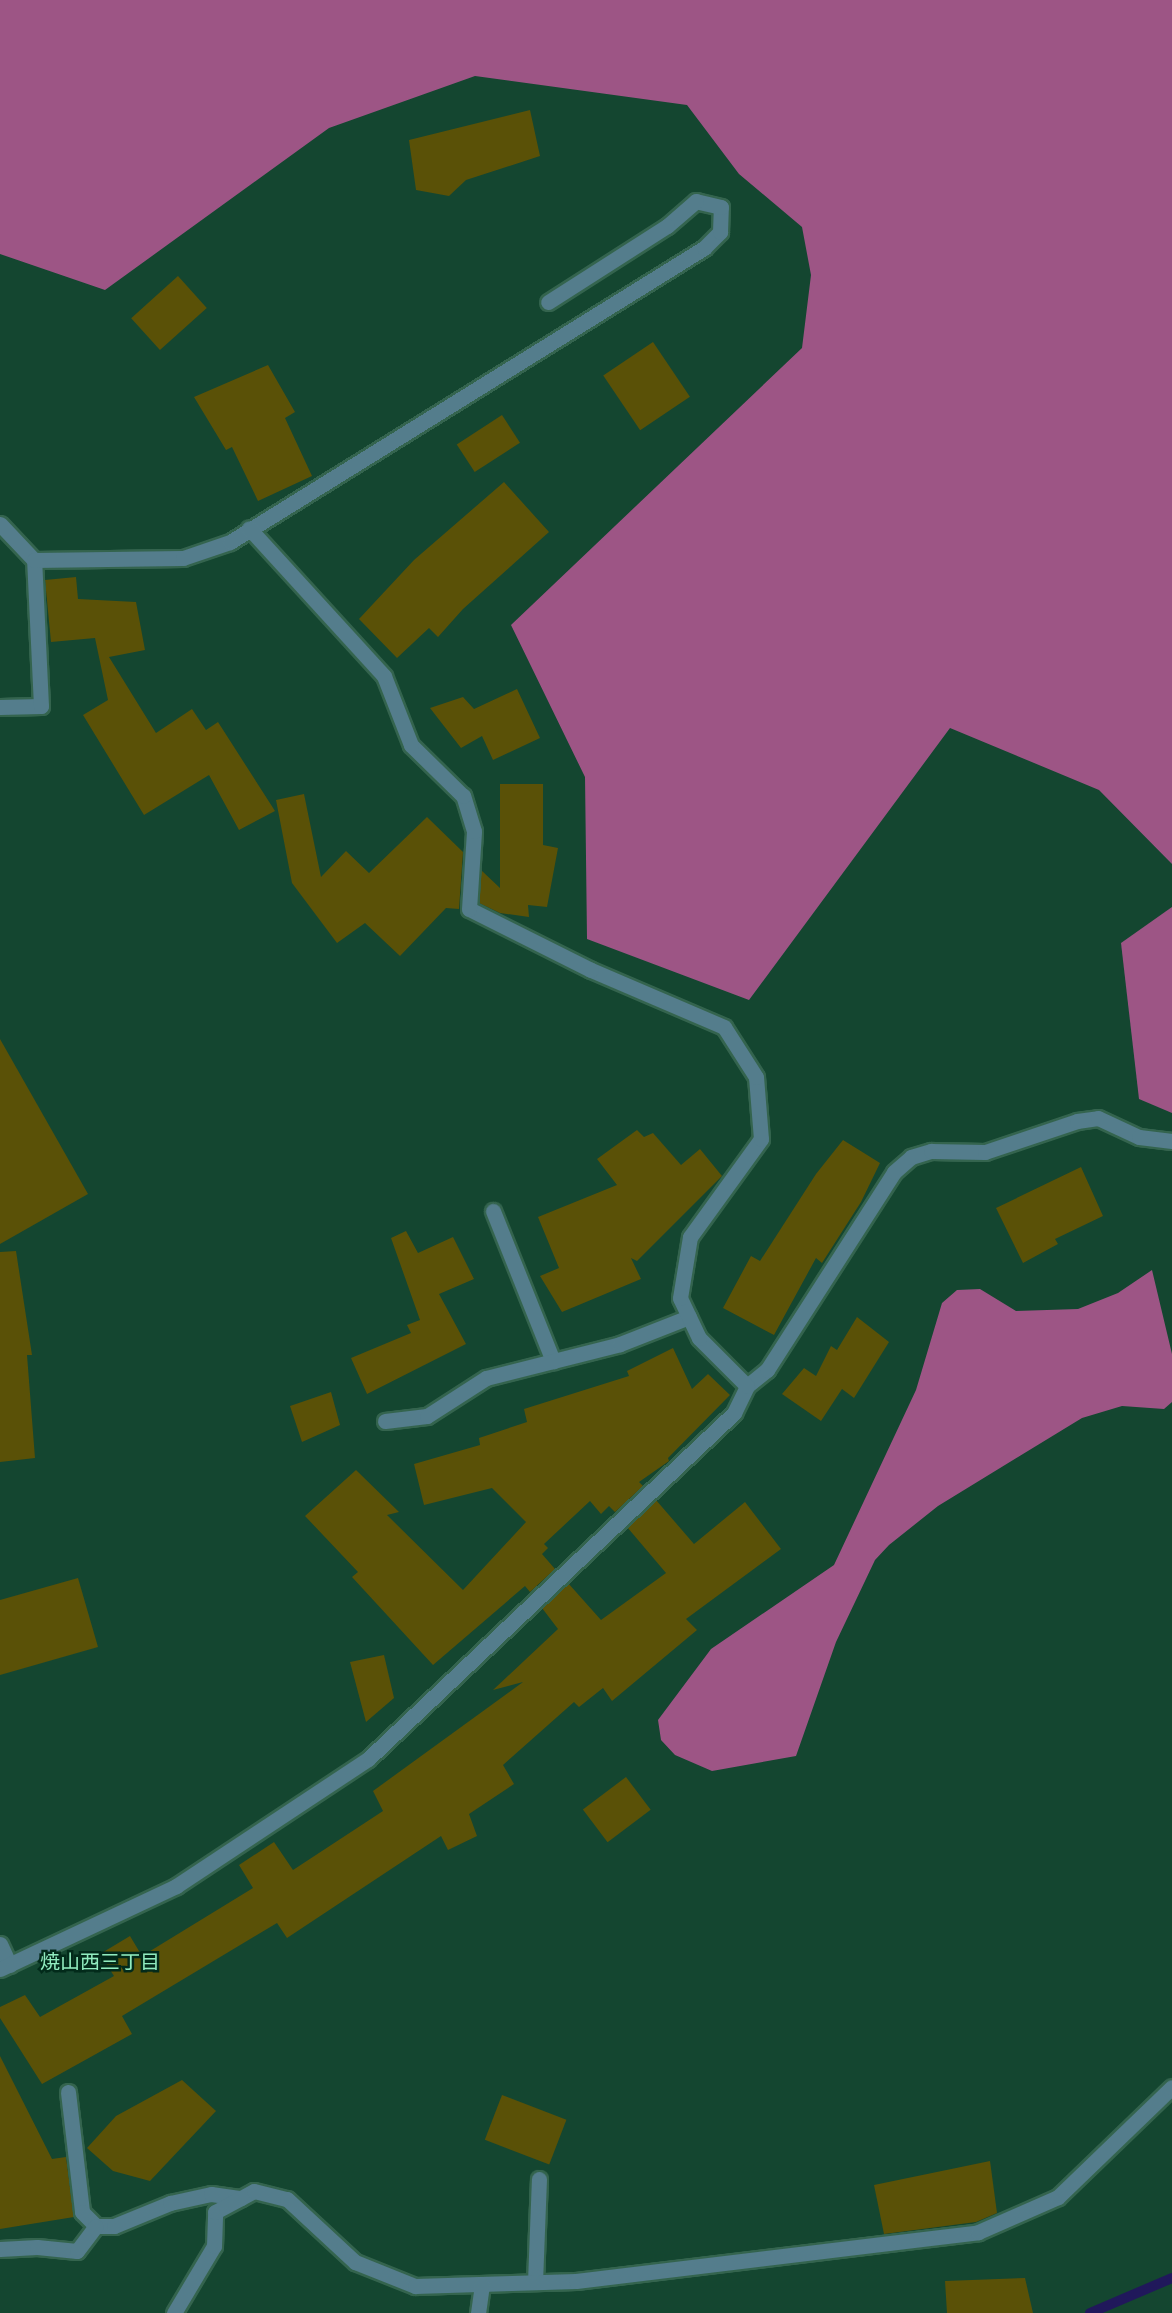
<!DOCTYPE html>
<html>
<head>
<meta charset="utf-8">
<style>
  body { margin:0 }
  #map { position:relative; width:1172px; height:2313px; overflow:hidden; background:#144630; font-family:"DejaVu Sans","Noto Sans JP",sans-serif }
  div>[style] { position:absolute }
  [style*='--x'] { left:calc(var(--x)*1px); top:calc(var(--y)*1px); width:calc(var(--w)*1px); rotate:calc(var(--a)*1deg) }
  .forest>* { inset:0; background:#9d5585 }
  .stream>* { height:10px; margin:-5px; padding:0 5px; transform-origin:5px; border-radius:5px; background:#20185b }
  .building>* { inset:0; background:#5a5107; transform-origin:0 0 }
  .roads { filter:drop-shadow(2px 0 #34644e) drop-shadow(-2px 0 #34644e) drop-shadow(0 2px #34644e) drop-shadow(0 -2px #34644e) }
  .minor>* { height:15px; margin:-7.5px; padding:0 7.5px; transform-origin:7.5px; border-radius:7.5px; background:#547d8c }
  span { translate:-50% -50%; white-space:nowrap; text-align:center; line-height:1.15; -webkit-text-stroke:5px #022a1a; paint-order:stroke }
  .neighbourhood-label { font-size:20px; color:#91ecbf }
</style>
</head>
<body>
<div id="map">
  <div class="forest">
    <div style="clip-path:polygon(0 0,1172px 0,1172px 864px,1099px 790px,950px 728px,749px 1000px,587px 939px,585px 777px,511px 625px,802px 348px,811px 275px,802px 227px,739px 174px,687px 105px,475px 76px,329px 128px,105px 290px,0 254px)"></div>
    <div style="clip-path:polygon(1172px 907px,1172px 1113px,1139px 1099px,1121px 943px)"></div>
    <div style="clip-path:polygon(1152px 1270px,1172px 1354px,1172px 1402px,1164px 1409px,1122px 1406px,1082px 1418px,938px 1506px,889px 1545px,875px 1560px,836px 1642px,796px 1756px,712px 1771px,675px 1755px,661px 1740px,658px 1720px,711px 1649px,834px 1565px,916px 1390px,942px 1303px,957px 1290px,980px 1289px,1016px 1311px,1078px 1309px,1118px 1293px)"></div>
  </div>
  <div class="stream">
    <div style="--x:1090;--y:2313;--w:89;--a:-23.1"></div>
  </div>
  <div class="building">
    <div style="clip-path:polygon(530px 110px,540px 156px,466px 180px,449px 196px,416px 190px,409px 140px)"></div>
    <div style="left:178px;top:276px;width:43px;height:63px;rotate:48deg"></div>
    <div style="left:653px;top:342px;width:66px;height:60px;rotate:56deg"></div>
    <div style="clip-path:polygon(268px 365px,295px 412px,285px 418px,312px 476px,258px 501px,232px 447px,226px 450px,194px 397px)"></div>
    <div style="left:502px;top:415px;width:33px;height:54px;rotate:57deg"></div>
    <div style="clip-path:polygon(504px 482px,549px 532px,463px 609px,438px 637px,429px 628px,397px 658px,359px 619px,414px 560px)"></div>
    <div style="clip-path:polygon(76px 577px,78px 599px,136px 602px,145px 650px,109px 657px,156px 733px,192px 709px,206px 730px,218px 722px,275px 811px,239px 830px,209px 775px,144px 815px,83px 715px,108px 700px,95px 638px,51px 642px,45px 580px)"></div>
    <div style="clip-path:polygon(517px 689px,540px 738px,493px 760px,482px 736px,461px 748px,430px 708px,463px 697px,474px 709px)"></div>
    <div style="clip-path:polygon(500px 784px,543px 784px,543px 845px,558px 848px,547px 907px,528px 905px,529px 917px,500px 913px,479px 903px,481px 870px,500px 888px)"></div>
    <div style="clip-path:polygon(304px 794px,321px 877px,346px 851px,369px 873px,427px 817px,463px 852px,459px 909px,446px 908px,400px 956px,365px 923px,337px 943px,292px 883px,276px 800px)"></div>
    <div style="clip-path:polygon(0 1039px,88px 1194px,0 1244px)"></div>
    <div style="clip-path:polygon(637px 1130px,644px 1137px,653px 1133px,681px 1165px,700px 1149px,722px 1176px,637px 1261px,631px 1258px,641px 1279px,562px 1312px,540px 1276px,559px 1268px,538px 1217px,617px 1185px,597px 1159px)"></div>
    <div style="clip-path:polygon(843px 1140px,880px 1163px,861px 1202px,822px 1263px,816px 1258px,774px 1335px,723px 1308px,751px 1256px,760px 1261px,816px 1174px)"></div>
    <div style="clip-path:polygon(1081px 1167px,1103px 1216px,1055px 1239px,1058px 1244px,1023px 1263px,996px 1208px)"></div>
    <div style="clip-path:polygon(406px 1231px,418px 1253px,453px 1237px,474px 1279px,439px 1294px,466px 1344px,367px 1394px,351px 1358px,411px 1333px,407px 1325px,420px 1320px,391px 1238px)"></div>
    <div style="clip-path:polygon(16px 1251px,32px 1355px,27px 1355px,35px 1458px,0 1462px,0 1252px)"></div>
    <div style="clip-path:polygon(857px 1317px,889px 1342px,854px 1398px,842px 1389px,821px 1421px,782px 1394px,804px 1368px,816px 1376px,831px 1346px,837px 1350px)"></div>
    <div style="clip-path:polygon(673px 1348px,692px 1389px,708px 1374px,730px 1395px,668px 1458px,669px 1461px,639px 1482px,643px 1486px,615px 1512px,609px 1506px,601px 1514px,590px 1501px,544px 1544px,548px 1548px,542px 1554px,555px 1569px,530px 1592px,525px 1586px,433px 1665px,352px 1577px,358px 1572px,305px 1516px,356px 1470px,399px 1512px,387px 1515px,463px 1590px,526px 1522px,492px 1488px,424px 1505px,414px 1464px,480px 1445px,479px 1438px,527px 1422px,524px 1409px,629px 1376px,627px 1371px)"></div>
    <div style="clip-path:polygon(331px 1392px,340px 1425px,302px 1442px,290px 1406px)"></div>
    <div style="clip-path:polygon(656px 1500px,694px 1544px,745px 1502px,781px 1549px,686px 1619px,697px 1630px,612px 1701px,603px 1688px,579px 1707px,574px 1702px,503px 1765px,514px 1784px,469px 1814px,477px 1836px,448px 1850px,441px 1836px,287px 1938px,277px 1923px,122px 2016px,132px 2034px,42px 2084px,0 2018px,0 2007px,25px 1995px,40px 2017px,114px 1976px,100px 1954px,130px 1936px,142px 1956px,253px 1888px,239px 1865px,274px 1842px,293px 1870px,383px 1811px,373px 1791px,523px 1682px,493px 1690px,558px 1629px,542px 1608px,568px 1583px,601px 1620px,666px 1573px,627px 1527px)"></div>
    <div style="clip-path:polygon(78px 1578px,98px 1647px,0 1675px,0 1600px)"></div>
    <div style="clip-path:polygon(384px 1655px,394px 1698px,366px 1722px,350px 1662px)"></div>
    <div style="left:626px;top:1777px;width:41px;height:54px;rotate:53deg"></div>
    <div style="clip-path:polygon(0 2056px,52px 2159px,66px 2157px,74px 2217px,0 2229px)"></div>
    <div style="clip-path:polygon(182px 2080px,216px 2111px,150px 2181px,113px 2171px,87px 2148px,116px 2116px)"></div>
    <div style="left:502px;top:2095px;width:69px;height:48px;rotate:21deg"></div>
    <div style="clip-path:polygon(990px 2161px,997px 2213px,976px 2222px,884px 2234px,874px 2185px)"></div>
    <div style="clip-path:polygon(1025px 2278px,1033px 2313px,947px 2313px,945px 2281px)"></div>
  </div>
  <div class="roads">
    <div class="minor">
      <div style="--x:0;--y:524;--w:50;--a:46.6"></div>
      <div style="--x:0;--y:707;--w:41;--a:-1.4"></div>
      <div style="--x:41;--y:706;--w:146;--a:-92.7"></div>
      <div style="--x:34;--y:560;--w:149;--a:-0.8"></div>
      <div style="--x:183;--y:558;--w:50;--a:-18.8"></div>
      <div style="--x:230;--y:542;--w:558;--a:-31.81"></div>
      <div style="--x:704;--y:248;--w:23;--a:-45"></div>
      <div style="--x:720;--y:232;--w:25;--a:-88"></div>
      <div style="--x:721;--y:207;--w:26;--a:-167"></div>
      <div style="--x:696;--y:201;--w:38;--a:139"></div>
      <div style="--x:667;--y:226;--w:141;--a:147.4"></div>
      <div style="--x:493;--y:1211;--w:162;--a:68.2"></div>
      <div style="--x:747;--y:1386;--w:26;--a:-39"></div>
      <div style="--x:767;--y:1370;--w:235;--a:-57.3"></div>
      <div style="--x:894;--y:1172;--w:23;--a:-41"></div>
      <div style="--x:911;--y:1157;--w:21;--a:-17"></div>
      <div style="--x:931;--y:1151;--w:54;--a:1.1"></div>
      <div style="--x:985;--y:1152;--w:97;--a:-18.6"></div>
      <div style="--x:1077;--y:1121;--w:21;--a:-8"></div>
      <div style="--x:1098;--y:1118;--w:45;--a:24.9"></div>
      <div style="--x:1139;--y:1137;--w:33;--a:7"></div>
      <div style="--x:385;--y:1421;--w:42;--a:-6.8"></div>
      <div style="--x:427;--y:1416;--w:70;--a:-32.8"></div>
      <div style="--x:486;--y:1378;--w:138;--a:-14.2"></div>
      <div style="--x:620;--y:1344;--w:74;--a:-21.4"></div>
      <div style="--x:0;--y:1944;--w:23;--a:65"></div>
      <div style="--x:0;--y:1969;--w:195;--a:-25.2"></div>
      <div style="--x:176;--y:1886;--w:230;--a:-33.5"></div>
      <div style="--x:368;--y:1759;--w:504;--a:-43.39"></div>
      <div style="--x:734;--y:1413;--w:30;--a:-64"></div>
      <div style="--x:747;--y:1386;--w:68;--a:-135"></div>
      <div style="--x:699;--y:1338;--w:44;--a:-115.4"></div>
      <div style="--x:680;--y:1298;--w:62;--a:-80.7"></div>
      <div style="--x:690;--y:1237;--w:121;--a:-54.1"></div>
      <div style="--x:761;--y:1139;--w:62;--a:-94.6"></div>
      <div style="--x:756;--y:1077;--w:59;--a:-122.6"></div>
      <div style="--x:724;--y:1027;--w:145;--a:-156.8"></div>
      <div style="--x:591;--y:970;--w:136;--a:-153.4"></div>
      <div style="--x:469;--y:909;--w:78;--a:-86.3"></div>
      <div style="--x:474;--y:831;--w:37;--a:-107"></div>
      <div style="--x:463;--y:796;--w:73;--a:-135.6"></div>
      <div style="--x:411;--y:745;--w:74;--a:-111.4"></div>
      <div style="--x:384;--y:676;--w:200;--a:-132.4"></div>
      <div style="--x:68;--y:2092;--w:121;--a:83.3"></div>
      <div style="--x:82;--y:2212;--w:20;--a:45"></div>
      <div style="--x:96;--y:2226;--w:18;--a:0"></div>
      <div style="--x:114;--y:2226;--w:61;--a:-22.3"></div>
      <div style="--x:170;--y:2203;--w:42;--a:-12.4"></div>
      <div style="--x:211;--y:2194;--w:30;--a:8"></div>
      <div style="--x:0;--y:2249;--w:37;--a:-3"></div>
      <div style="--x:37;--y:2247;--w:40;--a:5.7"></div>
      <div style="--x:77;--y:2251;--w:31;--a:-53"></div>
      <div style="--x:535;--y:2282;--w:103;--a:-87.8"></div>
      <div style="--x:174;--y:2313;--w:78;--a:-59.2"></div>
      <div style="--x:214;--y:2246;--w:34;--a:-88"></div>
      <div style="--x:215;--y:2212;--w:44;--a:-28.3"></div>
      <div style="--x:254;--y:2191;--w:34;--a:14"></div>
      <div style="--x:287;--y:2199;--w:93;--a:42.8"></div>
      <div style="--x:355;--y:2262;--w:65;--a:21.8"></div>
      <div style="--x:415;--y:2286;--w:161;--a:-1.8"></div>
      <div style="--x:576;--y:2281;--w:405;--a:-6.9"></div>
      <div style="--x:978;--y:2232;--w:87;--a:-23.6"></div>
      <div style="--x:1058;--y:2197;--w:158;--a:-44"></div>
      <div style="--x:478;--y:2313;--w:29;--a:-82"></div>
    </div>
  </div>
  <div class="neighbourhood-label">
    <span style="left:100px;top:1962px">焼山西三丁目</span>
  </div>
</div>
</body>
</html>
